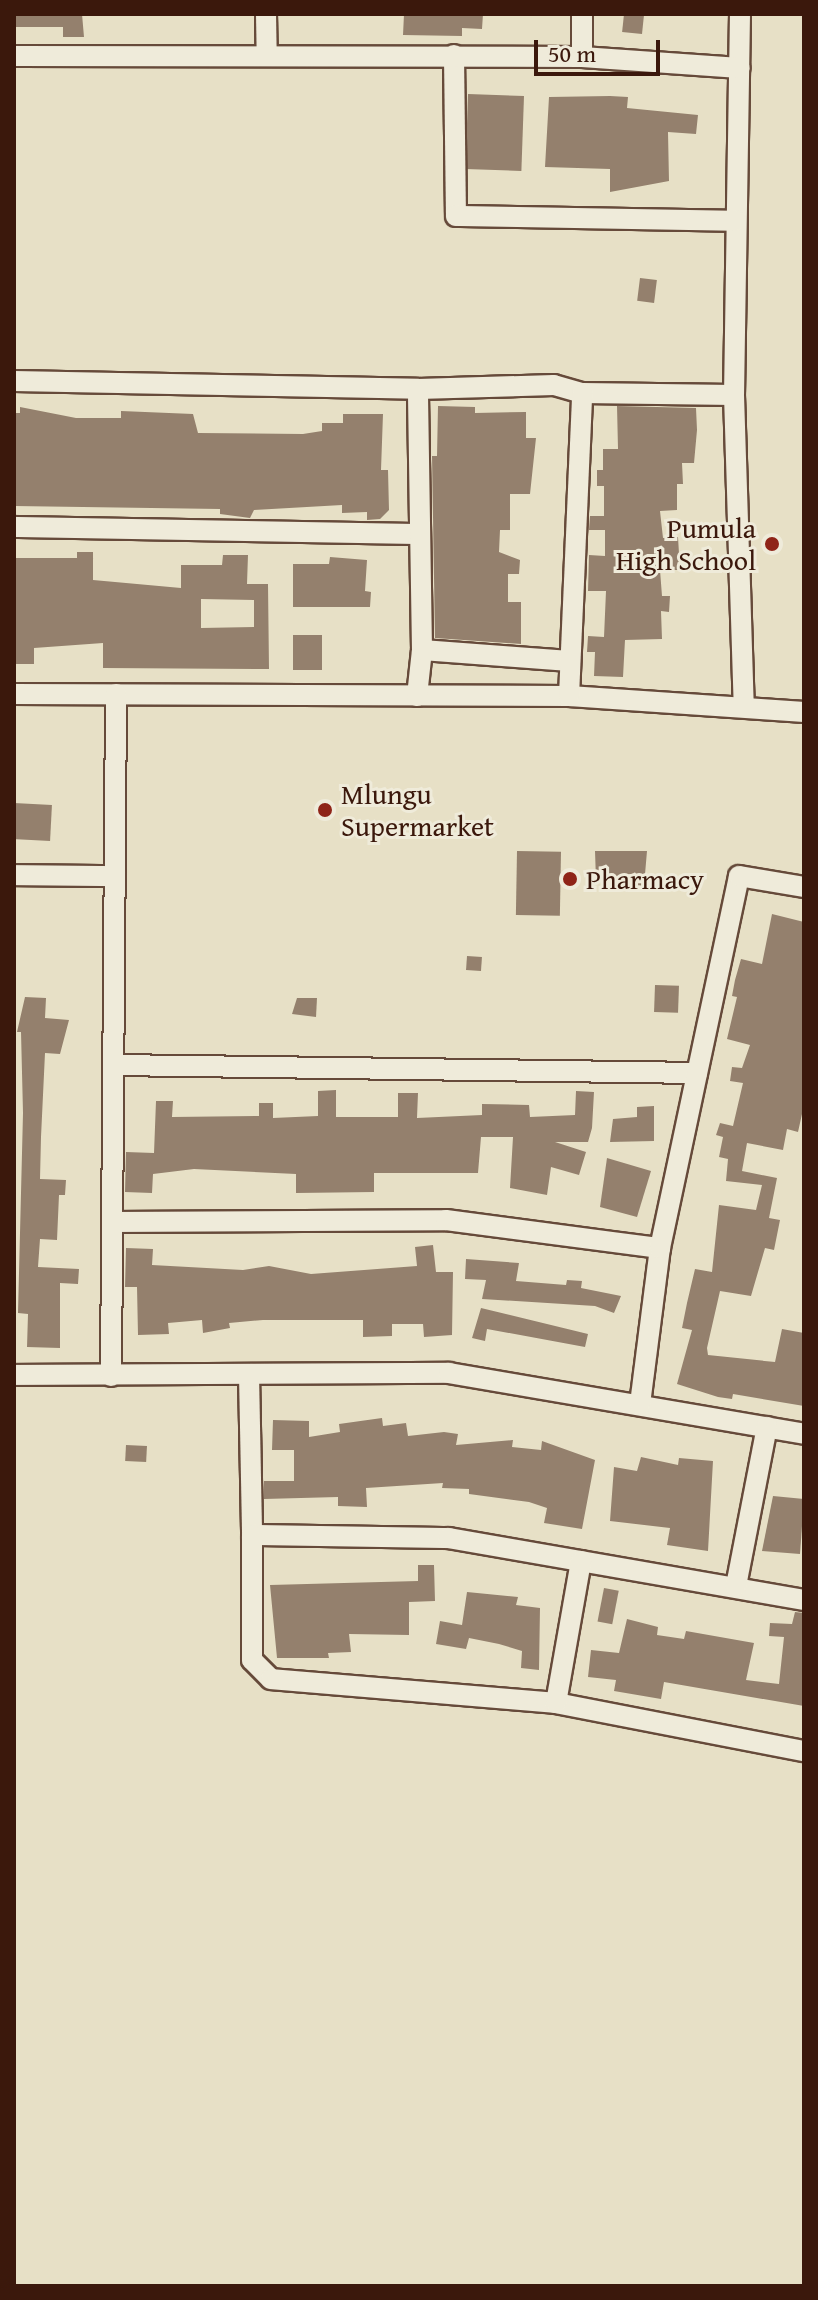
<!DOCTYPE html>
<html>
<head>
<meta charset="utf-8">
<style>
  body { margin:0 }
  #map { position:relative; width:818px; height:2300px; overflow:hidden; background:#e7e0c6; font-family:"Gentium Book Plus",serif }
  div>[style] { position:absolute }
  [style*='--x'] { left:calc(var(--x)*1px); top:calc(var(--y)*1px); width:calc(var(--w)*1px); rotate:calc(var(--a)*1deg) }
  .building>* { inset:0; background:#94806d; transform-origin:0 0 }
  .roads { filter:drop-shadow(2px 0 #664a3a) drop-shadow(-2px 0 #664a3a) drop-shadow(0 2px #664a3a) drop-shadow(0 -2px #664a3a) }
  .minor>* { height:20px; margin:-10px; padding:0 10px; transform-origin:10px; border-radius:10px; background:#efebda }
  .dots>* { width:22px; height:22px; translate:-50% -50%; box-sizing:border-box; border:4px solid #efebda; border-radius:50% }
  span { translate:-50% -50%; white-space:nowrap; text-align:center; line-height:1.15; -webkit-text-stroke:6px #efebda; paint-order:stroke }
  .poi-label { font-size:28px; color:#3b180c }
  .right { translate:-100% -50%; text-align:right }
  .left { translate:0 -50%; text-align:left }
  .frame { position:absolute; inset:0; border:16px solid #3b180c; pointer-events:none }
  .scale { position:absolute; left:534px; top:40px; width:126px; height:36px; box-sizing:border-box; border:4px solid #3b180c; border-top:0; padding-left:10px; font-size:24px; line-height:28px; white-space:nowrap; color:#3b180c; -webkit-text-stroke:6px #efebda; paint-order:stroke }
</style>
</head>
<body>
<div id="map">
  <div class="building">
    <div style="clip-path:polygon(14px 14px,82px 14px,84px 37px,63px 37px,63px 27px,14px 27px)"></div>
    <div style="clip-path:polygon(404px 14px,483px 14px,482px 29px,462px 28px,462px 36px,403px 35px)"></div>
    <div style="left:624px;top:14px;width:20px;height:18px;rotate:6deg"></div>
    <div style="left:524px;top:96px;width:75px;height:56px;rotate:92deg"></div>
    <div style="clip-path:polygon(610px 96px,628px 97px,627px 108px,698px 115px,696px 134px,668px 132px,669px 181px,610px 192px,610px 169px,545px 167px,549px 97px)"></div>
    <div style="left:640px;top:278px;width:17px;height:23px;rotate:7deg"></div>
    <div style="clip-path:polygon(438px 406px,475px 407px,475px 413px,526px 412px,526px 438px,536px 438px,530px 494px,510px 494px,510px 530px,500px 530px,499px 552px,520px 560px,519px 574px,508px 574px,508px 602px,521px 602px,521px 644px,435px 638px,432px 456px,437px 456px)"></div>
    <div style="clip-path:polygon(617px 406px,696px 408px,697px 430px,694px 463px,682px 463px,683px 484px,677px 484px,677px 510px,660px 511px,663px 538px,678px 537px,680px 570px,660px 570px,662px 596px,670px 596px,669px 612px,661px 611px,662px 639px,625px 640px,623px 677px,594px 676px,595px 652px,587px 652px,588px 636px,604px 637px,606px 591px,588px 591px,589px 555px,605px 556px,605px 530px,589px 530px,590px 516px,604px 516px,604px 486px,597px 486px,597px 470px,603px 470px,603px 449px,618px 449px)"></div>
    <div style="clip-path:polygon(20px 407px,76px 418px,121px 418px,121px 411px,193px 414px,198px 433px,303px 434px,322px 431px,322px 423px,343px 423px,343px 414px,383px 414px,381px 470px,388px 470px,389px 510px,380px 519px,367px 520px,367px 512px,342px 513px,342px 505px,254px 510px,250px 518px,220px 514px,220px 509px,14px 506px,14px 413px,20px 413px)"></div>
    <div style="clip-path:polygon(evenodd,77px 552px,93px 552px,93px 580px,181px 588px,181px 565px,222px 565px,223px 555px,248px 555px,247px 584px,268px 584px,269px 669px,103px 668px,103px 643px,34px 648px,34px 664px,14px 664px,14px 558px,77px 558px,77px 552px,201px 599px,254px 600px,254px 627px,201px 628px,201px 599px)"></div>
    <div style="clip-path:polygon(330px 557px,367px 560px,365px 591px,371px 592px,370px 607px,293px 607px,293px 564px,329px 564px)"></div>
    <div style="left:293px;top:635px;width:29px;height:35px"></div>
    <div style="left:14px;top:803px;width:38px;height:36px;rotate:3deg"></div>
    <div style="left:517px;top:851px;width:44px;height:64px;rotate:1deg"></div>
    <div style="clip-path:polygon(595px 851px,647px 851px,644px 886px,621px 884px,621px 879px,596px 880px)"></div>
    <div style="clip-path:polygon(772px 914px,804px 922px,804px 1105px,798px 1132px,787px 1129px,783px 1150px,747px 1143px,742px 1171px,777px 1178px,769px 1218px,780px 1220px,774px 1250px,765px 1248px,751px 1296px,720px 1291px,707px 1348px,708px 1355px,775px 1362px,782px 1329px,804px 1333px,804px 1406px,733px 1394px,732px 1399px,718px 1397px,677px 1384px,692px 1330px,682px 1328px,687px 1303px,695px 1269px,712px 1272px,719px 1205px,756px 1210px,762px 1185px,726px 1181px,728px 1159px,719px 1157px,723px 1137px,716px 1135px,720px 1123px,733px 1126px,743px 1083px,730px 1081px,732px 1067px,742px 1068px,750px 1045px,727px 1039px,737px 997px,732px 996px,735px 980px,741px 959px,762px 964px)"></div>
    <div style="left:467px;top:956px;width:15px;height:14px;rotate:4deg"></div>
    <div style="left:655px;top:985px;width:24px;height:27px;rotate:2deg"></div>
    <div style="clip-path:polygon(25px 997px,46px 998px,45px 1018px,69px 1020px,60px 1054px,45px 1053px,41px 1137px,40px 1179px,66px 1180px,65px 1195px,59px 1195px,57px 1240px,40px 1239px,38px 1267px,79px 1269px,78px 1284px,60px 1283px,60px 1348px,27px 1347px,28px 1314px,18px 1313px,23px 1113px,21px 1032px,17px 1032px)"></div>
    <div style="clip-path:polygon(297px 998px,317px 998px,316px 1017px,292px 1014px)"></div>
    <div style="clip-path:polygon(336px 1090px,336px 1117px,398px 1117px,398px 1093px,418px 1093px,417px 1118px,482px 1115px,482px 1104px,529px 1105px,530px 1117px,575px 1115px,576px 1091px,594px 1092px,592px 1128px,588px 1142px,555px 1142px,586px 1152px,579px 1175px,551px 1167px,547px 1195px,510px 1188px,513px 1137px,481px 1137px,478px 1173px,374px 1173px,374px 1192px,296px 1193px,296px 1174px,194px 1169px,153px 1174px,152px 1193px,125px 1192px,126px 1152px,154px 1153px,156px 1101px,173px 1101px,172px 1117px,259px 1116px,259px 1103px,273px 1103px,273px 1118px,318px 1116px,318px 1091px)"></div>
    <div style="clip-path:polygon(654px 1106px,654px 1141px,610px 1142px,613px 1119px,637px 1117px,637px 1107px)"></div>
    <div style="clip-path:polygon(607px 1158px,651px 1171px,637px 1217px,600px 1207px)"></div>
    <div style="clip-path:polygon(433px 1245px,436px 1272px,453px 1272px,452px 1335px,424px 1337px,423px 1324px,392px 1324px,392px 1336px,363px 1337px,363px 1320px,263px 1320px,229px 1323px,230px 1328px,203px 1333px,202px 1320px,168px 1323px,169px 1334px,138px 1335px,137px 1287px,125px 1287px,126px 1248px,153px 1249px,152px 1265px,243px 1270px,269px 1266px,311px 1274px,417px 1266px,415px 1247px)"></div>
    <div style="clip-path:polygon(466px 1259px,519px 1263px,516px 1281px,566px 1285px,567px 1280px,582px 1281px,581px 1288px,621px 1296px,614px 1313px,595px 1306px,482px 1299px,486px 1280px,465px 1279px)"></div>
    <div style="clip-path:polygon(481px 1308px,588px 1334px,585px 1347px,487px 1329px,485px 1341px,472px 1338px)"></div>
    <div style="clip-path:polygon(382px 1418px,383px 1426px,406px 1423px,408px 1436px,444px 1432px,458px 1434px,456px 1445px,513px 1440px,512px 1447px,541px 1450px,542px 1441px,595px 1460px,582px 1529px,544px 1523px,547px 1508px,529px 1502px,469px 1494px,469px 1489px,442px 1488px,443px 1483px,366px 1488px,367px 1507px,338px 1506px,338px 1497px,264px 1499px,264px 1481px,294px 1481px,294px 1450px,272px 1450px,273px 1420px,309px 1421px,309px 1437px,340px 1432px,339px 1424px)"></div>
    <div style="left:126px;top:1445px;width:21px;height:16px;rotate:3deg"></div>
    <div style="clip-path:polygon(641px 1457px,678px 1465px,679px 1458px,713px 1461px,708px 1551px,667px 1545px,670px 1528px,610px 1521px,614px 1467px,637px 1471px)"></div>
    <div style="clip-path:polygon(773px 1496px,804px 1499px,800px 1554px,762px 1551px)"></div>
    <div style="clip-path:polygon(418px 1565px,434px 1565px,435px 1601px,409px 1602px,409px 1635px,349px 1634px,351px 1652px,328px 1653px,329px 1658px,277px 1658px,270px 1585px,418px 1581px)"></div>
    <div style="left:604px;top:1588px;width:15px;height:34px;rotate:11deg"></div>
    <div style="clip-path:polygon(467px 1592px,518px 1597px,516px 1605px,540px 1608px,539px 1670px,521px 1668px,522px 1651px,499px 1644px,469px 1638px,466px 1649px,436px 1644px,440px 1621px,462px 1625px)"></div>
    <div style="clip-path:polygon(795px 1612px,804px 1613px,804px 1706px,664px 1682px,661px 1699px,614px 1691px,616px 1680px,588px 1677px,591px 1650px,619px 1653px,627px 1619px,658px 1627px,657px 1635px,684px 1639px,686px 1631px,754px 1643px,746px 1680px,779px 1684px,784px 1637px,769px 1636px,770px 1623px,792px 1624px)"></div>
  </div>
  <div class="roads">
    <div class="minor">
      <div style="--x:266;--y:14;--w:39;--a:89"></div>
      <div style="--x:582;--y:14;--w:43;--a:90"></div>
      <div style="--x:740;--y:14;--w:381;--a:90.9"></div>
      <div style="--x:734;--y:395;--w:312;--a:88.2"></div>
      <div style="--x:454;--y:55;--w:161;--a:89.3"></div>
      <div style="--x:456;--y:216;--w:280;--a:1"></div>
      <div style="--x:14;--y:56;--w:568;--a:0.1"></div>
      <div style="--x:582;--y:57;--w:158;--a:4"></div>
      <div style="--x:14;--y:381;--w:404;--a:1.1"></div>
      <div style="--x:418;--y:389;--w:136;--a:-1.7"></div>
      <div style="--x:554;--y:385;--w:29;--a:16"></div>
      <div style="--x:582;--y:393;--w:152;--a:0.8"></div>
      <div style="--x:14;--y:527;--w:406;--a:1"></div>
      <div style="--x:422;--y:650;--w:148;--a:4.3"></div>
      <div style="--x:14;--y:694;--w:555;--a:0.21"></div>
      <div style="--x:569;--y:696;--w:236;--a:3.9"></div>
      <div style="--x:417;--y:696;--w:46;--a:-83.8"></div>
      <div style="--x:422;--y:650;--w:261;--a:-90.9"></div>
      <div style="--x:569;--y:696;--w:303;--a:-87.5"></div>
      <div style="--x:14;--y:875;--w:101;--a:0.6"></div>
      <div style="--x:113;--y:1065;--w:584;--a:0.78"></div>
      <div style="--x:112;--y:1222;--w:334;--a:-0.3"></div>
      <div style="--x:446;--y:1220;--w:216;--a:7.5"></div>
      <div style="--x:249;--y:1374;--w:161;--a:88.9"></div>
      <div style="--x:252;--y:1535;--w:197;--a:0.9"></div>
      <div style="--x:449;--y:1538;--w:360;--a:9.9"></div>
      <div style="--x:14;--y:1375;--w:435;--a:-0.3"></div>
      <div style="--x:449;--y:1373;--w:360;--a:9.7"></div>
      <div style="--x:111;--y:1376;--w:682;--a:-89.58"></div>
      <div style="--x:640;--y:1404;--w:157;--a:-82.7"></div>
      <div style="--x:660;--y:1248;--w:380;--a:-78"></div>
      <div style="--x:739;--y:876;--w:66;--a:9.6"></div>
      <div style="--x:252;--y:1535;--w:125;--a:90"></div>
      <div style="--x:252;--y:1660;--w:27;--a:45"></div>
      <div style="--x:271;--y:1679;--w:286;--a:4.8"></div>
      <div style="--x:556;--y:1703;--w:253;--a:11"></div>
      <div style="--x:736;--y:1586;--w:162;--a:-79"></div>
      <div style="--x:556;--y:1703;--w:144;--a:-80"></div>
    </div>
  </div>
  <div class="dots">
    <div style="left:772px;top:544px;background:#8f2418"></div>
    <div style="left:325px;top:810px;background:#8f2418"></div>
    <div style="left:570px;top:879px;background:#8f2418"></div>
  </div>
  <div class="poi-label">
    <span class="right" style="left:756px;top:544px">Pumula<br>High School</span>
    <span class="left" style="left:341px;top:810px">Mlungu<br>Supermarket</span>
    <span class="left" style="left:586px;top:879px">Pharmacy</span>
  </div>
  <div class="frame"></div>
  <div class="scale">50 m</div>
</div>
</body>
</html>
